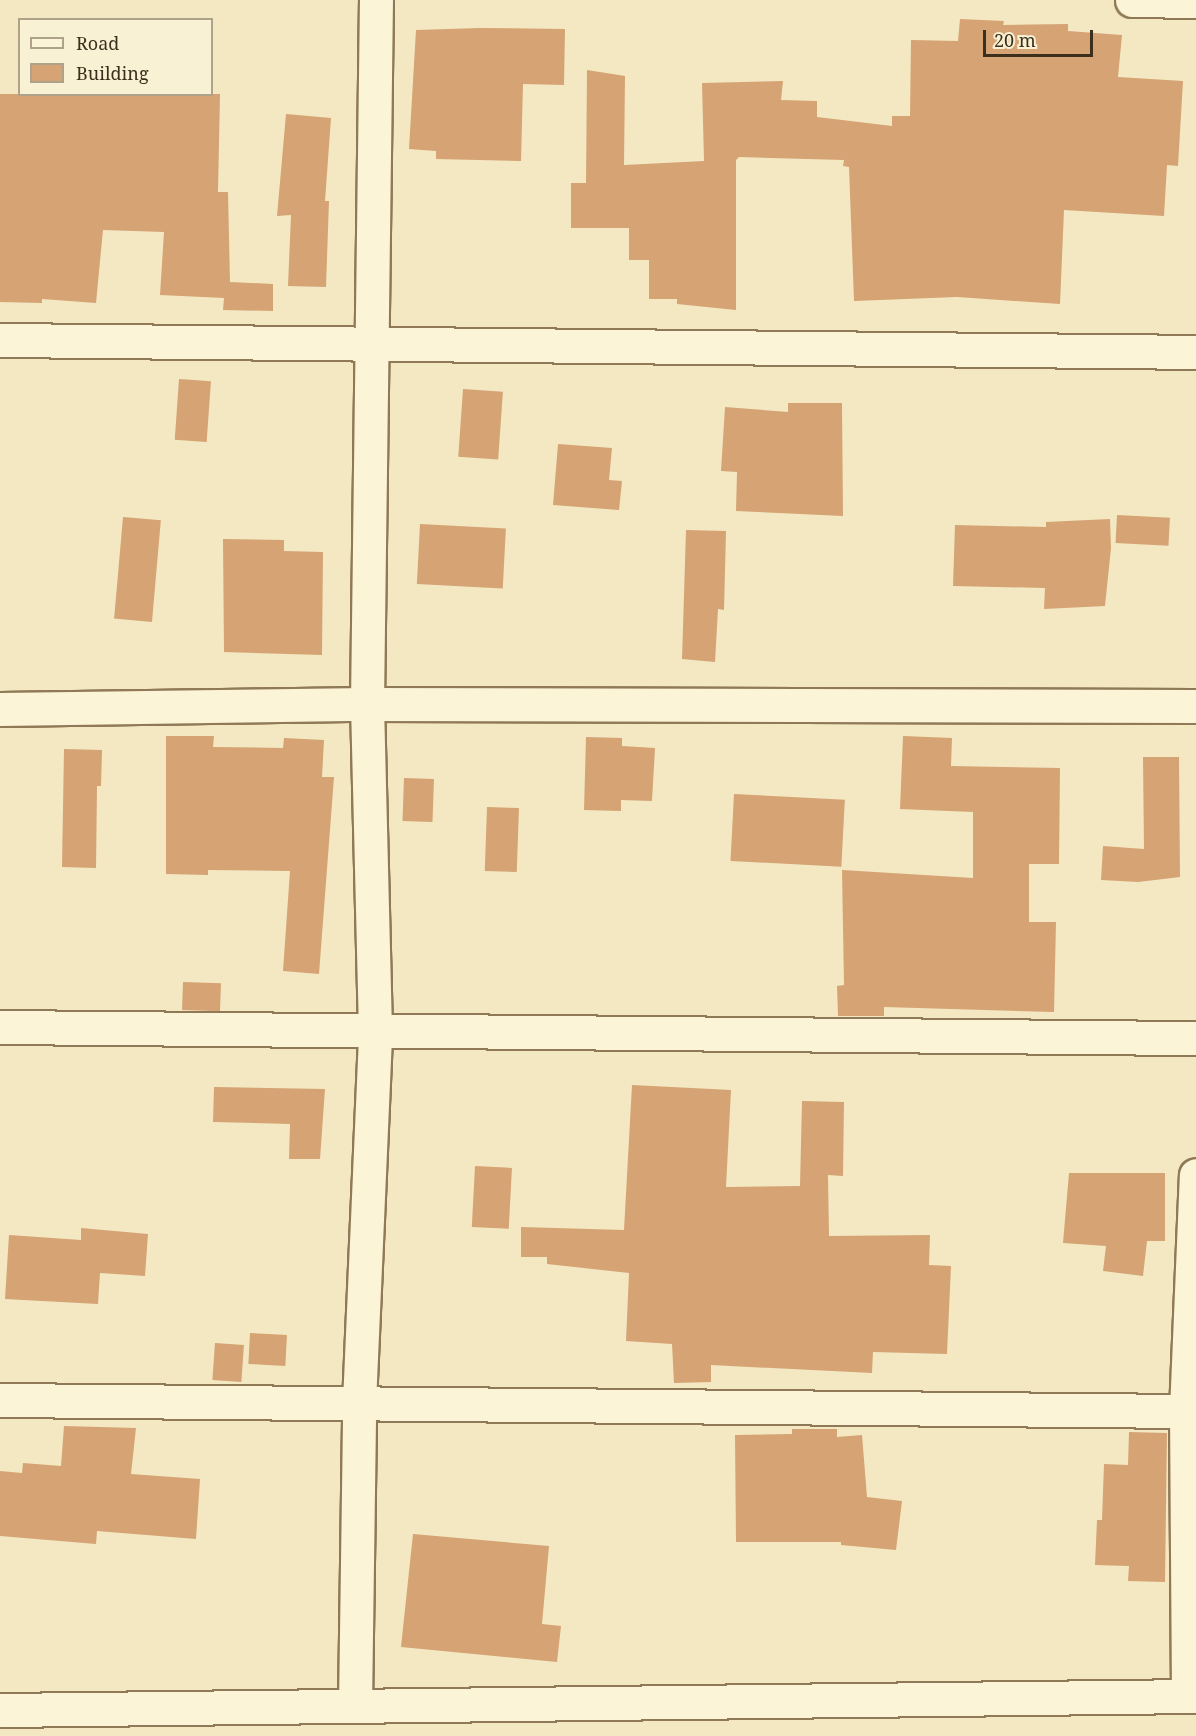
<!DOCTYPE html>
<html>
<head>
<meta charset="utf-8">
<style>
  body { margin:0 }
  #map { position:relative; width:1196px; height:1736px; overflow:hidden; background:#f3e8c2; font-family:"Noto Serif",serif }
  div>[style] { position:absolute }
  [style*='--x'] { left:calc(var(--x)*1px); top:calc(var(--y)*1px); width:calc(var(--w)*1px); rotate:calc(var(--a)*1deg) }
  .building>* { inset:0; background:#d5a374; transform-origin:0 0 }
  .roads { filter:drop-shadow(2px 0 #8f7957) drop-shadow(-2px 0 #8f7957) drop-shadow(0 2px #8f7957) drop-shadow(0 -2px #8f7957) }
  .minor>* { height:33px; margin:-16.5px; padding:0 16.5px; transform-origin:16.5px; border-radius:16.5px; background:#fcf4d7 }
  span { translate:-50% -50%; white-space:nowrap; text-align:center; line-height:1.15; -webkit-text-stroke:5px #f9f1d3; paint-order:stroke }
  .legend { position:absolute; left:18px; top:18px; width:195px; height:78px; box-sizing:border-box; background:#f9f1d3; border:2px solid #aea38a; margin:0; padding:8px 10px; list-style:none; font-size:18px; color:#3d2f1d }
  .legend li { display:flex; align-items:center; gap:12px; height:30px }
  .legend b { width:30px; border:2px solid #aea38a }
  .scale { position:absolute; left:983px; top:30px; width:110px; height:27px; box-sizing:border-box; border:3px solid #3d2f1d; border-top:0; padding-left:8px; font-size:18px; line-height:21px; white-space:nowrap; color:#3d2f1d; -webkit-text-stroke:4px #f9f1d3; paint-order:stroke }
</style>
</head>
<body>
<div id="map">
  <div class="building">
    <div style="clip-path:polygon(960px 19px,1004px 21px,1003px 25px,1068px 24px,1068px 31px,1122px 35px,1118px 77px,1183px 81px,1178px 166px,1167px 165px,1164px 216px,1064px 210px,1060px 304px,957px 297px,854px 301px,849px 167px,843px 166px,844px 160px,739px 157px,736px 160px,736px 310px,677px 304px,677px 299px,649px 299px,649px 260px,629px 260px,629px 228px,571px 228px,571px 183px,586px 183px,587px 70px,625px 76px,624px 165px,704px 161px,702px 83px,783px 81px,781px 100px,817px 101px,817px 117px,892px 126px,892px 116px,910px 116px,911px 40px,958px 41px)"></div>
    <div style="clip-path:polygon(480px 28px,565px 29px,564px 85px,523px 84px,521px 161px,436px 159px,436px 151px,409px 149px,416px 30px)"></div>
    <div style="clip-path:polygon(0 94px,220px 94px,218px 192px,228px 192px,230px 282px,273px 284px,273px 311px,223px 310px,224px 298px,160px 295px,164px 232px,103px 230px,96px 303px,42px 299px,42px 303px,0 302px)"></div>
    <div style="clip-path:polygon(286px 114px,331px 118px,325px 201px,329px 201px,326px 287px,288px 286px,291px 215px,277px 216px)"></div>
    <div style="left:179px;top:379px;width:32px;height:61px;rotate:4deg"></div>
    <div style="left:463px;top:389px;width:40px;height:68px;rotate:4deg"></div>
    <div style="clip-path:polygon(788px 403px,842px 403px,843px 516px,736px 511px,737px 472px,721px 471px,725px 407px,788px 412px)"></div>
    <div style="clip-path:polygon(558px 444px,612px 448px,609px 480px,622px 481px,619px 510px,553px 505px)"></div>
    <div style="left:1117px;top:515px;width:53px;height:28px;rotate:3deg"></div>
    <div style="left:123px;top:517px;width:38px;height:102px;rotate:5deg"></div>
    <div style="clip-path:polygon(1110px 519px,1111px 548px,1105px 606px,1044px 609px,1045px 588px,953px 586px,955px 525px,1046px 527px,1046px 522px)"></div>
    <div style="left:420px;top:524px;width:86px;height:60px;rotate:3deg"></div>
    <div style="clip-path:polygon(686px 530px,726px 531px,724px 610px,718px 609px,715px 662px,682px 659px)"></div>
    <div style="clip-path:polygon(223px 539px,284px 540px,284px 551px,323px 552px,322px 655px,224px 652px)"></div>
    <div style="clip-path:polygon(166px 736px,214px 736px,213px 747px,283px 748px,284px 738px,324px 740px,322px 777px,334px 777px,319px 974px,283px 971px,290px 871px,208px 870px,208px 875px,166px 874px)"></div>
    <div style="clip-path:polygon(903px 736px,952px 738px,951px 766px,1060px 768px,1059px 864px,1029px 864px,1029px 922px,1056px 922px,1054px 1012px,884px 1007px,884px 1016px,838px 1016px,837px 986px,844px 985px,842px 870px,973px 878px,973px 812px,900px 809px)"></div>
    <div style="clip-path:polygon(586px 737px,622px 738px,622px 746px,655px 748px,652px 801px,621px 800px,621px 811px,584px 810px)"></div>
    <div style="clip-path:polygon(64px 749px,102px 750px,101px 786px,97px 786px,96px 868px,62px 867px)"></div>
    <div style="clip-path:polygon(1143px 757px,1179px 757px,1180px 877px,1138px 882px,1101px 880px,1103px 846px,1144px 849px)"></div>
    <div style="left:404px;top:778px;width:30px;height:43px;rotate:2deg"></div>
    <div style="left:734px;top:794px;width:111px;height:67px;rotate:3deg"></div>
    <div style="left:487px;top:807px;width:32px;height:64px;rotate:2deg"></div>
    <div style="left:183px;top:982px;width:38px;height:28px;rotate:2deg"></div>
    <div style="clip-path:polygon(632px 1085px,731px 1090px,726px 1187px,800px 1186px,802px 1101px,844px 1102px,843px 1176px,828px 1175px,829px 1236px,930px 1235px,929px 1265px,951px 1266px,947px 1354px,873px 1352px,872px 1373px,711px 1365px,711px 1382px,674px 1383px,672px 1344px,626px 1341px,629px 1273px,547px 1264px,547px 1257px,521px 1257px,521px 1227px,624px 1230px)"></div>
    <div style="clip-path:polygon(214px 1087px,325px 1089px,320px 1159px,289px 1159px,290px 1124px,213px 1122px)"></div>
    <div style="left:475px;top:1166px;width:37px;height:61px;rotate:3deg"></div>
    <div style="clip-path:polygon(1069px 1173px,1165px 1173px,1165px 1241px,1147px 1241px,1143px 1276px,1103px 1271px,1106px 1246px,1063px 1243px)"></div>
    <div style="clip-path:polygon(81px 1228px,148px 1234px,145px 1276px,100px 1273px,98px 1304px,5px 1299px,9px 1235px,81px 1240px)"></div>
    <div style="left:250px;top:1333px;width:37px;height:31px;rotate:3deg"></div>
    <div style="left:215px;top:1343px;width:29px;height:37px;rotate:4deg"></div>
    <div style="clip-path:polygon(64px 1426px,136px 1428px,131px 1474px,200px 1479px,196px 1539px,97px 1531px,96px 1544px,0 1536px,0 1471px,22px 1473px,23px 1463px,61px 1466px)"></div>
    <div style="clip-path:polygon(792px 1429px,837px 1429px,837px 1437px,862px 1435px,867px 1497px,902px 1501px,896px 1550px,841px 1545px,841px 1542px,736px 1542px,735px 1435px,792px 1434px)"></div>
    <div style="clip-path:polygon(1129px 1432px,1167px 1433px,1165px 1582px,1128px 1581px,1129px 1566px,1095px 1565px,1097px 1520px,1102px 1520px,1104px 1464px,1128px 1465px)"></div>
    <div style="clip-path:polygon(413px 1534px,549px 1546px,542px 1624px,561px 1626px,557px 1662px,401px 1647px)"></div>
  </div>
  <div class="roads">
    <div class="minor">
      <div style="--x:1132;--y:0;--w:64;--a:0.9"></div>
      <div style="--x:0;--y:340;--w:1196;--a:0.57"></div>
      <div style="--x:0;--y:709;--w:367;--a:-0.8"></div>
      <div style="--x:367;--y:704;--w:829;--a:0.14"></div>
      <div style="--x:0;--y:1027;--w:1196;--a:0.53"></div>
      <div style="--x:0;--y:1400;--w:1196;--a:0.53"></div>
      <div style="--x:1188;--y:1696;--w:285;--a:-90.4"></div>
      <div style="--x:1186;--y:1411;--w:236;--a:-87.6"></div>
      <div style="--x:355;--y:1706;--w:303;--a:-89.2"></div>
      <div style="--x:359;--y:1403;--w:372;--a:-87.5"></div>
      <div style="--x:375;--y:1031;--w:327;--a:-91.4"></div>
      <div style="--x:367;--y:704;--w:704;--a:-89.27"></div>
      <div style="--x:0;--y:1710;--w:1196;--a:-0.67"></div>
    </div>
  </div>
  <ul class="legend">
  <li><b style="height:8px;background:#fcf4d7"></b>Road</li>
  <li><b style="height:16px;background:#d5a374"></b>Building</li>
  </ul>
  <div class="scale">20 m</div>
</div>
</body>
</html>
